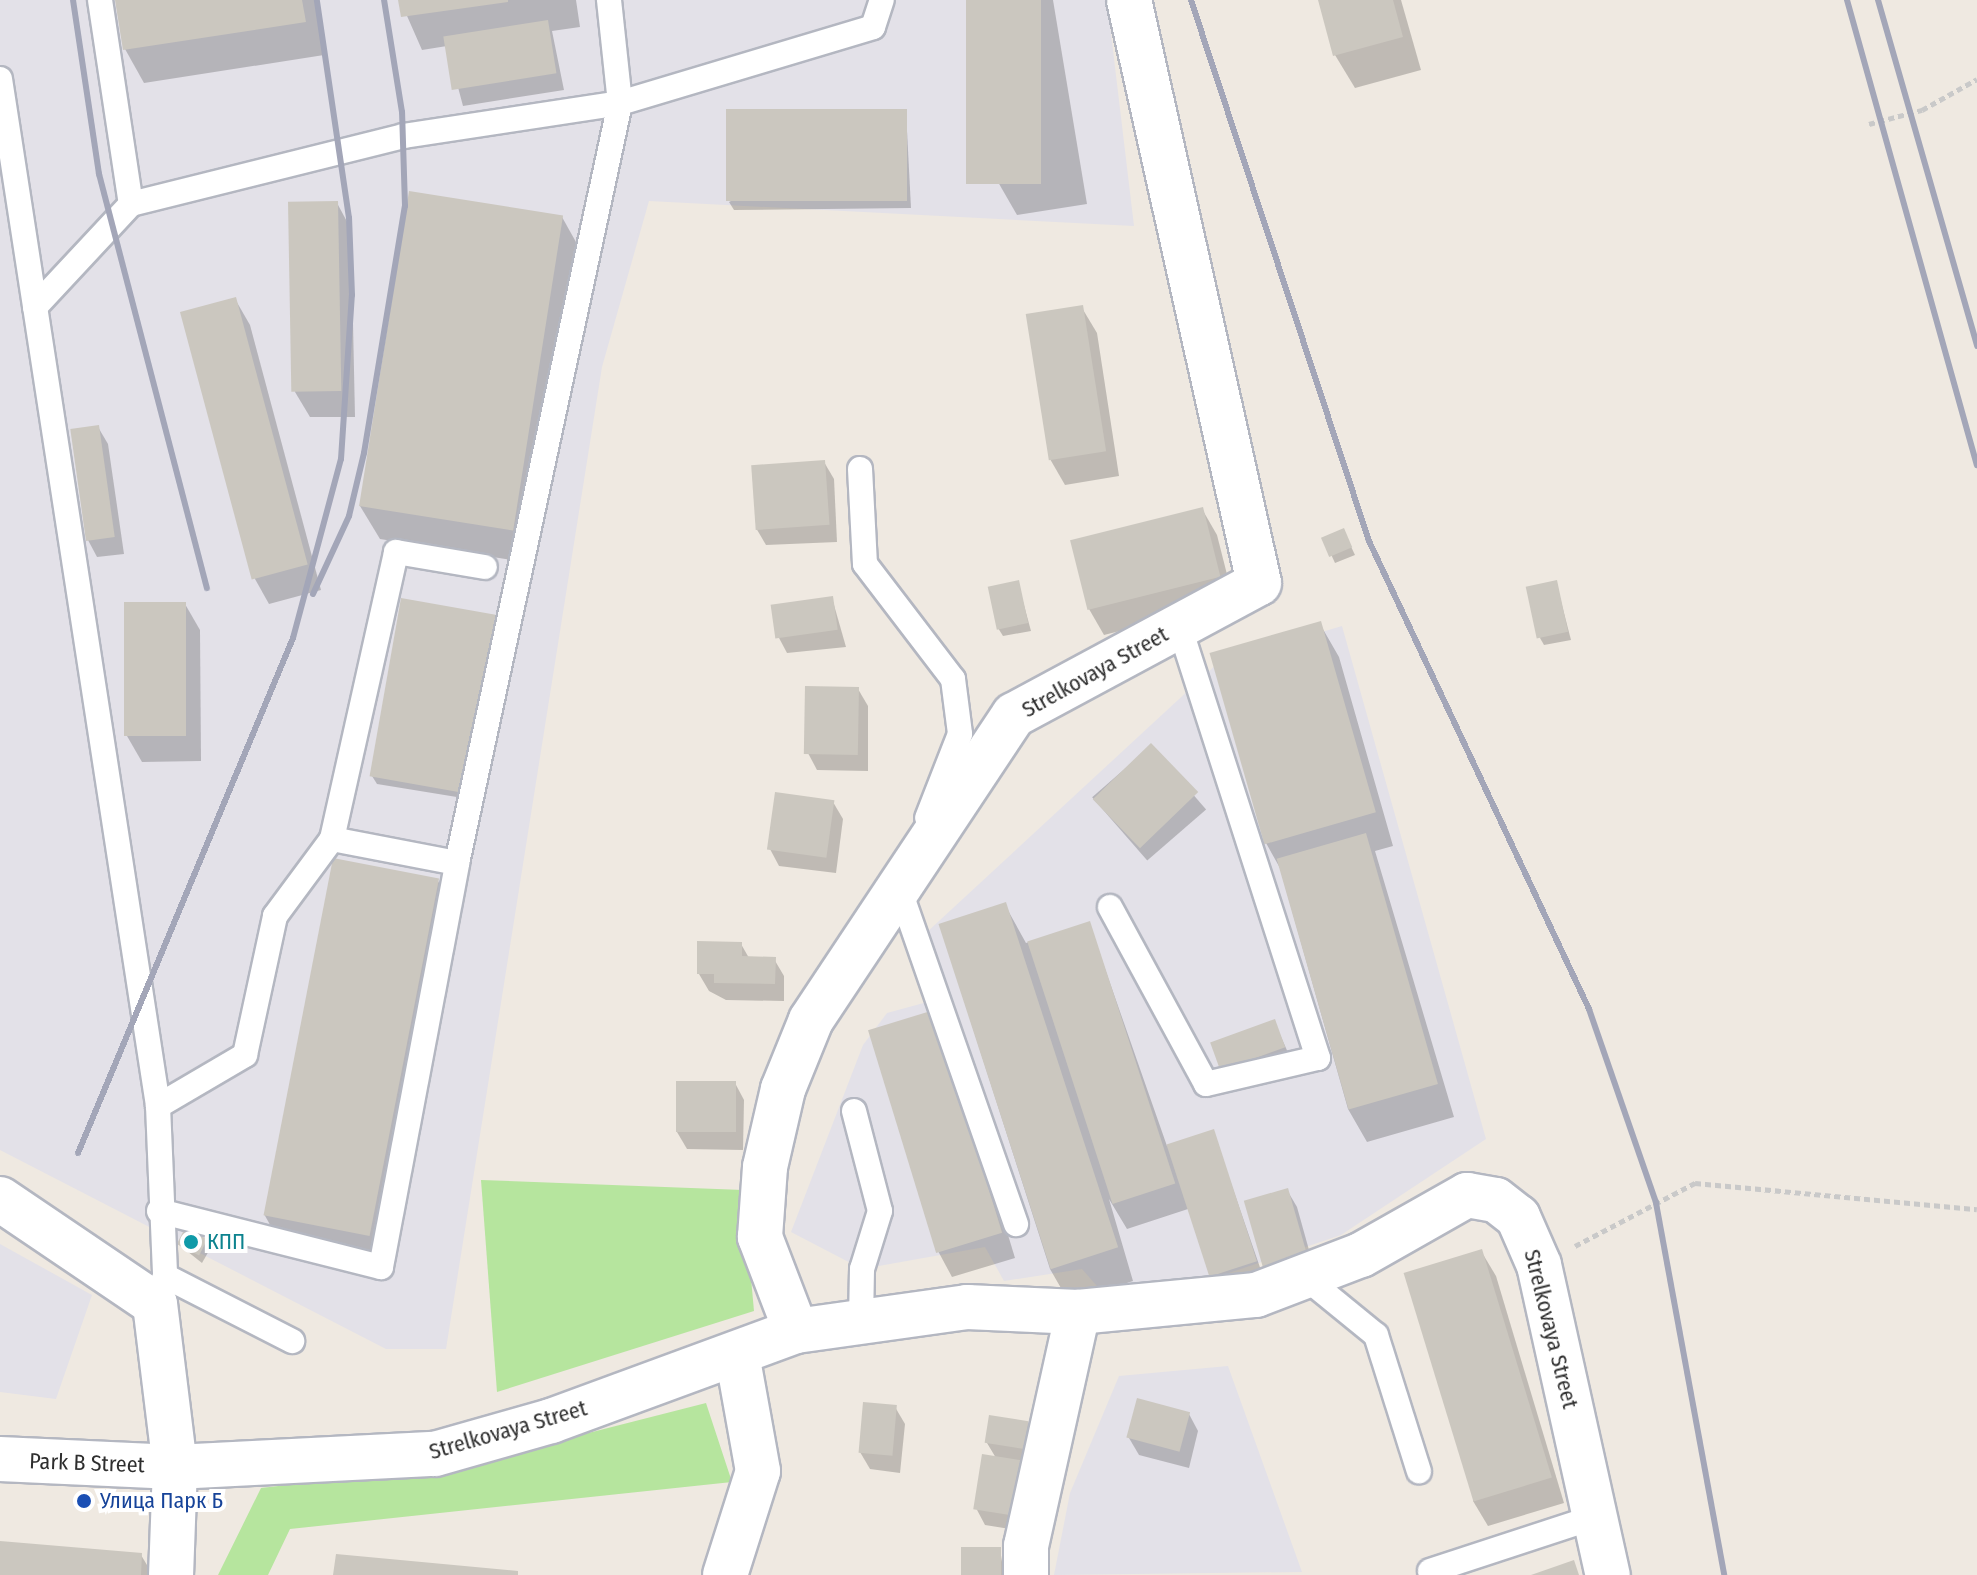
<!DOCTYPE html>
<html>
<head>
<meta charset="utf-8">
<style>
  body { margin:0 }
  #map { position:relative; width:1977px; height:1575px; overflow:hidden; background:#efe9e1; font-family:"Fira Sans Condensed",sans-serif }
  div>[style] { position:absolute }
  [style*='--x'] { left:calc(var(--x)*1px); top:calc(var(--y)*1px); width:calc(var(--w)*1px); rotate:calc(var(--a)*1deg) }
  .industrial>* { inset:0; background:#e3e1e8 }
  .green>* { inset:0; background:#b6e59e }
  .shadow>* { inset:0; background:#0003; transform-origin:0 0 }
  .building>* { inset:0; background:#cbc7bf; transform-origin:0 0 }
  .path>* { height:5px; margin-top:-2.5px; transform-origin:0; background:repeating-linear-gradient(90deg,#c9c9c9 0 6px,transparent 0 10px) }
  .roads { filter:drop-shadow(2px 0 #b4b7c1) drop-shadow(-2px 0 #b4b7c1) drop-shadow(0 2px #b4b7c1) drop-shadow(0 -2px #b4b7c1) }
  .lane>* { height:24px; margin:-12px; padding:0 12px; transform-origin:12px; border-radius:12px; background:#fff }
  .street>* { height:44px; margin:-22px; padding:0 22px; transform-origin:22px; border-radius:22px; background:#fff }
  .secondary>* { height:44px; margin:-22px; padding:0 22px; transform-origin:22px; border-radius:22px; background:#fff }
  .rail>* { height:6px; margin:-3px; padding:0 3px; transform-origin:3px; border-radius:3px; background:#a3a6b8 }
  .dots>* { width:22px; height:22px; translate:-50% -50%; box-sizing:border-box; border:4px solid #fff; border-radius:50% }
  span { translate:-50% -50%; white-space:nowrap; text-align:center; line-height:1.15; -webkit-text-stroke:8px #fff; paint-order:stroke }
  .street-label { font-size:22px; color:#2e2e2e }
  .culture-label { font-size:22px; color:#0d838f }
  .left { translate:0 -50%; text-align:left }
  .transit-label { font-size:22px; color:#164399 }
</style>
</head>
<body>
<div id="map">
  <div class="industrial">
    <div style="clip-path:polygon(0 0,1107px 0,1134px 226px,649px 201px,602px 367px,446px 1349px,386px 1349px,0 1150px)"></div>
    <div style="clip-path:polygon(1342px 626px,1486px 1139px,1341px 1235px,1223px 1275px,1104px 1294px,1082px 1269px,1004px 1281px,985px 1247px,862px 1269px,791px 1232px,863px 1045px,887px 1013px,942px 998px,926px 933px,1218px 663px)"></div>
    <div style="clip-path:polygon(0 1244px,92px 1295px,56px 1399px,0 1392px)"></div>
    <div style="clip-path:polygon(1228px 1366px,1302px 1572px,1054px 1575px,1070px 1493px,1119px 1376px)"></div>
  </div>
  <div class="green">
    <div style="clip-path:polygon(481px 1180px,743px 1190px,754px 1311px,497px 1392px)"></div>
    <div style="clip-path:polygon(706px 1403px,732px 1482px,290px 1529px,268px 1575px,218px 1575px,261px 1488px,467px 1464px)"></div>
  </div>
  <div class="shadow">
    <div style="clip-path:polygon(117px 0,315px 0,324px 55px,144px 83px,125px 49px)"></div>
    <div style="clip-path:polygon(400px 0,576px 0,580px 27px,552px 31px,564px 90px,463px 106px,447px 46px,422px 50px)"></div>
    <div style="clip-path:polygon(968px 0,1053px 0,1087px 204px,1017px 215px,998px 182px)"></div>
    <div style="clip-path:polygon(1320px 0,1401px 0,1421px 70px,1355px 88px,1335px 55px)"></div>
    <div style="clip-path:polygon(906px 111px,911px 208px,734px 210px,729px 202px)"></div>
    <div style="clip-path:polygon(337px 203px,351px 229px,355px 417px,310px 417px,295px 392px)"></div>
    <div style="clip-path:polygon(562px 217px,581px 251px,531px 563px,380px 539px,360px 506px)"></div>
    <div style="clip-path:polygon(235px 299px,250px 325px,321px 590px,269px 604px,255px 579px)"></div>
    <div style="clip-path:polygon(1082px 308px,1097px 333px,1119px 476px,1065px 485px,1050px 459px)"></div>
    <div style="clip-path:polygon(98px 427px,108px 444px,124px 554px,97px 557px,88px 540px)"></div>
    <div style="clip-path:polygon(824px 462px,834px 479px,837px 542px,766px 545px,756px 528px)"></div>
    <div style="clip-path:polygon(1202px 509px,1217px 535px,1234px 602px,1104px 635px,1089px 609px)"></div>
    <div style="clip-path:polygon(1347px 538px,1355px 555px,1335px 563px,1324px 539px)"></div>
    <div style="clip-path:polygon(1556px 582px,1571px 640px,1544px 645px,1540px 638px)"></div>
    <div style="clip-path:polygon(1018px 583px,1031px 631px,1003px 636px,998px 628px)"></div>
    <div style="clip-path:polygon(832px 598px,846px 647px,787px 653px,778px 636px)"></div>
    <div style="clip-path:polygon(185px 604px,200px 630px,201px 761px,142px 762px,127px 736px)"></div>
    <div style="clip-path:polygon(495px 616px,469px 799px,377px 784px,372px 776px)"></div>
    <div style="clip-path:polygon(1320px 624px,1339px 657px,1393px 846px,1375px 851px,1454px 1117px,1367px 1142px,1348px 1109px,1280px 868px,1266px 843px)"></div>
    <div style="clip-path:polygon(858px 689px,868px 706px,868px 771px,817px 770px,808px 753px)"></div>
    <div style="left:1151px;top:746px;width:84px;height:78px;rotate:49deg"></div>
    <div style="clip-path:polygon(833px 802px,843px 819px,836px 873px,779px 866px,770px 849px)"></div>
    <div style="clip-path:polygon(438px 881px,457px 914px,387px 1268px,283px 1248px,264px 1214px)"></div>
    <div style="clip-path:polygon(1005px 905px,1026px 943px,1089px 923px,1167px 1146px,1213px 1131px,1264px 1279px,1219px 1293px,1188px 1209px,1127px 1229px,1109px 1199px,1133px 1281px,1069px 1302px,1050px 1269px,940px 925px)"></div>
    <div style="clip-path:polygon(741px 944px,749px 958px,774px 959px,784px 976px,784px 1001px,726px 1000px,709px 991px,699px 974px)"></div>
    <div style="clip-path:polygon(1274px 1021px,1293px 1064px,1221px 1068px)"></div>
    <div style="clip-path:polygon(948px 1037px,1015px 1258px,952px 1277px,938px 1251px)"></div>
    <div style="clip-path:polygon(735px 1083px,744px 1100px,743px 1150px,687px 1149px,677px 1132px)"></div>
    <div style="clip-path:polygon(1287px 1190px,1297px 1207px,1316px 1275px,1266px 1270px)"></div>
    <div style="clip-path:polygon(205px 1241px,210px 1249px,202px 1263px,178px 1244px)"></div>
    <div style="clip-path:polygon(1481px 1251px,1496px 1276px,1564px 1503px,1488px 1526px,1473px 1501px)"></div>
    <div style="clip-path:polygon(895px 1407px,905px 1424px,900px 1473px,870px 1469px,860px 1452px)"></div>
    <div style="clip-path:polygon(1189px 1414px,1198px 1431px,1189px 1468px,1139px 1455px,1129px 1438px)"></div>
    <div style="clip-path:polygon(1028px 1423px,1038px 1440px,1034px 1465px,1022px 1463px,1030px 1479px,1022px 1531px,985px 1525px,976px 1508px,996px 1458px,987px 1443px)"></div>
    <div style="clip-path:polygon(0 1543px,141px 1555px,153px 1575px,0 1575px)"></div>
    <div style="clip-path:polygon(1000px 1549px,1004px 1575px,962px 1575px)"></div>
  </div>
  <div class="building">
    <div style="clip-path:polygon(115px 0,302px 0,306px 22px,123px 50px)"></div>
    <div style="clip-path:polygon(398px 0,508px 0,508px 2px,401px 17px)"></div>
    <div style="left:966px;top:0;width:75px;height:184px"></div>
    <div style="clip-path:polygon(1318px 0,1393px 0,1403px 37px,1333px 56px)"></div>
    <div style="left:548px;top:20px;width:54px;height:106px;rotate:81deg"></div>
    <div style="left:907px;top:109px;width:92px;height:181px;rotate:90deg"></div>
    <div style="left:409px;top:191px;width:156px;height:319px;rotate:9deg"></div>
    <div style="left:338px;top:201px;width:190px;height:50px;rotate:89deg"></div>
    <div style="left:236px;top:297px;width:277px;height:58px;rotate:75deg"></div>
    <div style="left:1083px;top:305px;width:148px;height:58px;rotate:81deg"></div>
    <div style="left:99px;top:425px;width:113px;height:29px;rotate:82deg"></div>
    <div style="left:825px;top:460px;width:65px;height:74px;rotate:86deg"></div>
    <div style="left:1203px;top:507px;width:72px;height:137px;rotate:76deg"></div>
    <div style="left:1344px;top:528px;width:21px;height:25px;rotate:67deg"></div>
    <div style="left:1019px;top:580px;width:44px;height:32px;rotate:78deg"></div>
    <div style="left:1557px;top:580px;width:53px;height:32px;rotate:78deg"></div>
    <div style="left:833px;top:596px;width:34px;height:63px;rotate:82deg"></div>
    <div style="left:401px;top:598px;width:96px;height:181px;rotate:10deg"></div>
    <div style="left:186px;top:602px;width:134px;height:62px;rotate:90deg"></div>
    <div style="left:1321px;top:621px;width:199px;height:116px;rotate:74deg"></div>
    <div style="left:805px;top:686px;width:54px;height:68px;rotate:1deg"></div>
    <div style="left:1151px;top:743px;width:68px;height:81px;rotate:46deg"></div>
    <div style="left:775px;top:792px;width:60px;height:58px;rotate:8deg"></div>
    <div style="left:1366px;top:833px;width:261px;height:93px;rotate:74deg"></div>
    <div style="left:333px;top:858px;width:108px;height:364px;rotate:11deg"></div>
    <div style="left:1006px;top:902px;width:363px;height:71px;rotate:72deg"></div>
    <div style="left:1090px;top:921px;width:276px;height:66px;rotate:72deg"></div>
    <div style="clip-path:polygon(697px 941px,742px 942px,742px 956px,776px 957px,775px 984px,714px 983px,714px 974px,697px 974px)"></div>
    <div style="left:934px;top:1010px;width:233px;height:69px;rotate:73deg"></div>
    <div style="left:1275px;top:1019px;width:30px;height:69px;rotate:70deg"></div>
    <div style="left:676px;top:1081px;width:60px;height:51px"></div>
    <div style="left:1214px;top:1129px;width:139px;height:50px;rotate:72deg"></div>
    <div style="left:1288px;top:1188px;width:73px;height:46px;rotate:74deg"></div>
    <div style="left:185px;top:1228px;width:25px;height:18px;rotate:27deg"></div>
    <div style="left:1482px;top:1249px;width:239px;height:82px;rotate:73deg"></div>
    <div style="left:1137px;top:1398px;width:55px;height:41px;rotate:15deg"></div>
    <div style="left:863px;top:1402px;width:34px;height:51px;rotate:5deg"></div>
    <div style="left:989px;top:1415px;width:40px;height:28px;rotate:9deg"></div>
    <div style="left:982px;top:1454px;width:40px;height:56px;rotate:9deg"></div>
    <div style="clip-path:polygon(0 1541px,142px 1553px,141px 1575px,0 1575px)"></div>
    <div style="left:961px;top:1547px;width:40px;height:28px"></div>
    <div style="clip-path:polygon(336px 1554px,518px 1571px,518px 1575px,333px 1575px)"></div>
    <div style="clip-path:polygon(1574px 1560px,1579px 1575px,1531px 1575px)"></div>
  </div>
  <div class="path">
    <div style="--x:1869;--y:124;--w:55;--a:-14.8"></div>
    <div style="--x:1922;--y:110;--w:63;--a:-29.4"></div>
    <div style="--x:1575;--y:1246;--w:136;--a:-27.7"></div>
    <div style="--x:1695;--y:1183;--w:283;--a:5.3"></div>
  </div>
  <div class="roads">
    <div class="lane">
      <div style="--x:100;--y:0;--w:206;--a:81.4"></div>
      <div style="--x:131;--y:204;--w:280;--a:-14"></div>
      <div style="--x:403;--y:136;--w:219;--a:-8.6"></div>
      <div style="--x:620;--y:103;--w:264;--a:-16.7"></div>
      <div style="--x:873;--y:27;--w:28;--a:-72"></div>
      <div style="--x:0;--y:79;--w:1039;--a:81.25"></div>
      <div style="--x:158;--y:1106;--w:170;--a:87.6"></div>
      <div style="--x:165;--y:1276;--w:30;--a:110"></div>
      <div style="--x:35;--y:307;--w:141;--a:-47"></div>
      <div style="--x:860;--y:469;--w:95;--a:87"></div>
      <div style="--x:865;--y:564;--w:145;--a:52.6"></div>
      <div style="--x:953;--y:679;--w:55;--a:82.7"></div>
      <div style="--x:960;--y:734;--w:90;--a:111.4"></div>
      <div style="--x:332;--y:839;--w:127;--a:10.9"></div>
      <div style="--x:899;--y:888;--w:356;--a:70.8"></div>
      <div style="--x:1110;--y:907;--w:201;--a:61.5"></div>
      <div style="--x:1206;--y:1084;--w:115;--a:-13.1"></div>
      <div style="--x:1318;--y:1058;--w:454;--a:-107.8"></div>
      <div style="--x:158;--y:1106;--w:101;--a:-30.4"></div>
      <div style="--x:245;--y:1055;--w:142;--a:-77.8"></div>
      <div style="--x:275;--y:916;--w:96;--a:-53.5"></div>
      <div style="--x:332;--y:839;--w:294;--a:-77.4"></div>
      <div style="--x:396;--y:552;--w:90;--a:9.6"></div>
      <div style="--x:854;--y:1111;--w:103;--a:75.4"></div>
      <div style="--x:880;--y:1211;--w:61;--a:107.2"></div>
      <div style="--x:862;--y:1269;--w:52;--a:91.1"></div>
      <div style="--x:159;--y:1211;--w:229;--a:14.2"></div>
      <div style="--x:381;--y:1267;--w:411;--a:-79.3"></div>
      <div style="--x:457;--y:863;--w:777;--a:-77.89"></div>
      <div style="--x:620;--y:103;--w:104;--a:-96.1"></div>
      <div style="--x:165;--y:1276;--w:143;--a:27.1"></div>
      <div style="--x:1306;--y:1278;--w:90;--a:39.2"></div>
      <div style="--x:1376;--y:1335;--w:143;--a:72.5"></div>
      <div style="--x:1430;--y:1571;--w:174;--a:-18.1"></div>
    </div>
    <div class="street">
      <div style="--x:0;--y:1199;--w:187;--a:34.1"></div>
      <div style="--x:155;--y:1304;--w:164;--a:83"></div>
      <div style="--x:175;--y:1467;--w:108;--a:92.1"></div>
      <div style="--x:796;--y:1331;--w:101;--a:-111"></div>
      <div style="--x:760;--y:1237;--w:70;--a:-85.9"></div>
      <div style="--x:765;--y:1167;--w:80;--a:-77"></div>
      <div style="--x:783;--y:1089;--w:74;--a:-67.9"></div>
      <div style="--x:811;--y:1020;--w:366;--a:-56.4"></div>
      <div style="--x:1014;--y:715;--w:278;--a:-28.3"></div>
      <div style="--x:1259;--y:583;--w:597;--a:-102.57"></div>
      <div style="--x:725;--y:1575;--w:109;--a:-72.4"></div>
      <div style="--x:758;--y:1471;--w:119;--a:-100.2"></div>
      <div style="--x:1026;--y:1575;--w:29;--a:-90"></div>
      <div style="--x:1026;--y:1546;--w:240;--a:-77.5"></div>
    </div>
    <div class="secondary">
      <div style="--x:0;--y:1459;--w:175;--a:2.6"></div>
      <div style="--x:175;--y:1467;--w:260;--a:-2.9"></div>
      <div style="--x:435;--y:1454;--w:121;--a:-15.9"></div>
      <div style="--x:551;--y:1421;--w:261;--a:-20.2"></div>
      <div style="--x:796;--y:1331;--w:173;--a:-8"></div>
      <div style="--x:967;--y:1307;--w:111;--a:2.6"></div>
      <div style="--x:1078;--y:1312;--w:179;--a:-5.5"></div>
      <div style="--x:1256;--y:1295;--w:112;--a:-20.9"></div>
      <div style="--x:1361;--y:1255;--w:122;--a:-29.5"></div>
      <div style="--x:1467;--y:1195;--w:29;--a:10"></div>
      <div style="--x:1496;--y:1200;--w:28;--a:38"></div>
      <div style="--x:1518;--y:1217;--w:52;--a:66.4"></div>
      <div style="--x:1539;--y:1265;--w:318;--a:77.5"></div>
    </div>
  </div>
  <div class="rail">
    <div style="--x:73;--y:0;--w:176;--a:81.5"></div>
    <div style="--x:99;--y:174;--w:428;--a:75.4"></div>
    <div style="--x:1191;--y:0;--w:570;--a:71.79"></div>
    <div style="--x:1369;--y:541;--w:517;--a:64.82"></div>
    <div style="--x:1589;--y:1009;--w:205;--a:70.9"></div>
    <div style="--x:1656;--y:1203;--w:378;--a:79.6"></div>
    <div style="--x:1847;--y:0;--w:483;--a:74.4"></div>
    <div style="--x:1878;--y:0;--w:360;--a:74"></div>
    <div style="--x:313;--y:594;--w:86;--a:-65.2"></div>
    <div style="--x:349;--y:516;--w:65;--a:-76.6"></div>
    <div style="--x:364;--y:453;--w:250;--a:-80.6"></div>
    <div style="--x:405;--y:206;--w:94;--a:-91.8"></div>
    <div style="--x:402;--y:112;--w:113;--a:-99.1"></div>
    <div style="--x:78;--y:1153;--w:558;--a:-67.34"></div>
    <div style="--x:293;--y:638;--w:185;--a:-75"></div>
    <div style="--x:341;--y:459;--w:164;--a:-86.2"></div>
    <div style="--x:352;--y:295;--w:77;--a:-92.2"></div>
    <div style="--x:349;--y:218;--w:220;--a:-98.4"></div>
  </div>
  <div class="dots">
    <div style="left:191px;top:1242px;background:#0f9aa8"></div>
    <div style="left:84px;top:1501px;background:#1a4fb4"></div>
  </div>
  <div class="street-label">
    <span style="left:1095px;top:672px;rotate:-29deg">Strelkovaya Street</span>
    <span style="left:1551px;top:1329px;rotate:76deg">Strelkovaya Street</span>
    <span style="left:508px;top:1430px;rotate:-16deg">Strelkovaya Street</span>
    <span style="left:87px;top:1463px;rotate:2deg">Park B Street</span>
  </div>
  <div class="culture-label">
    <span class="left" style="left:207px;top:1242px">КПП</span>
  </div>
  <div class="transit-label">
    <span class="left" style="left:100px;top:1501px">Улица Парк Б</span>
  </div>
</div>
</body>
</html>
